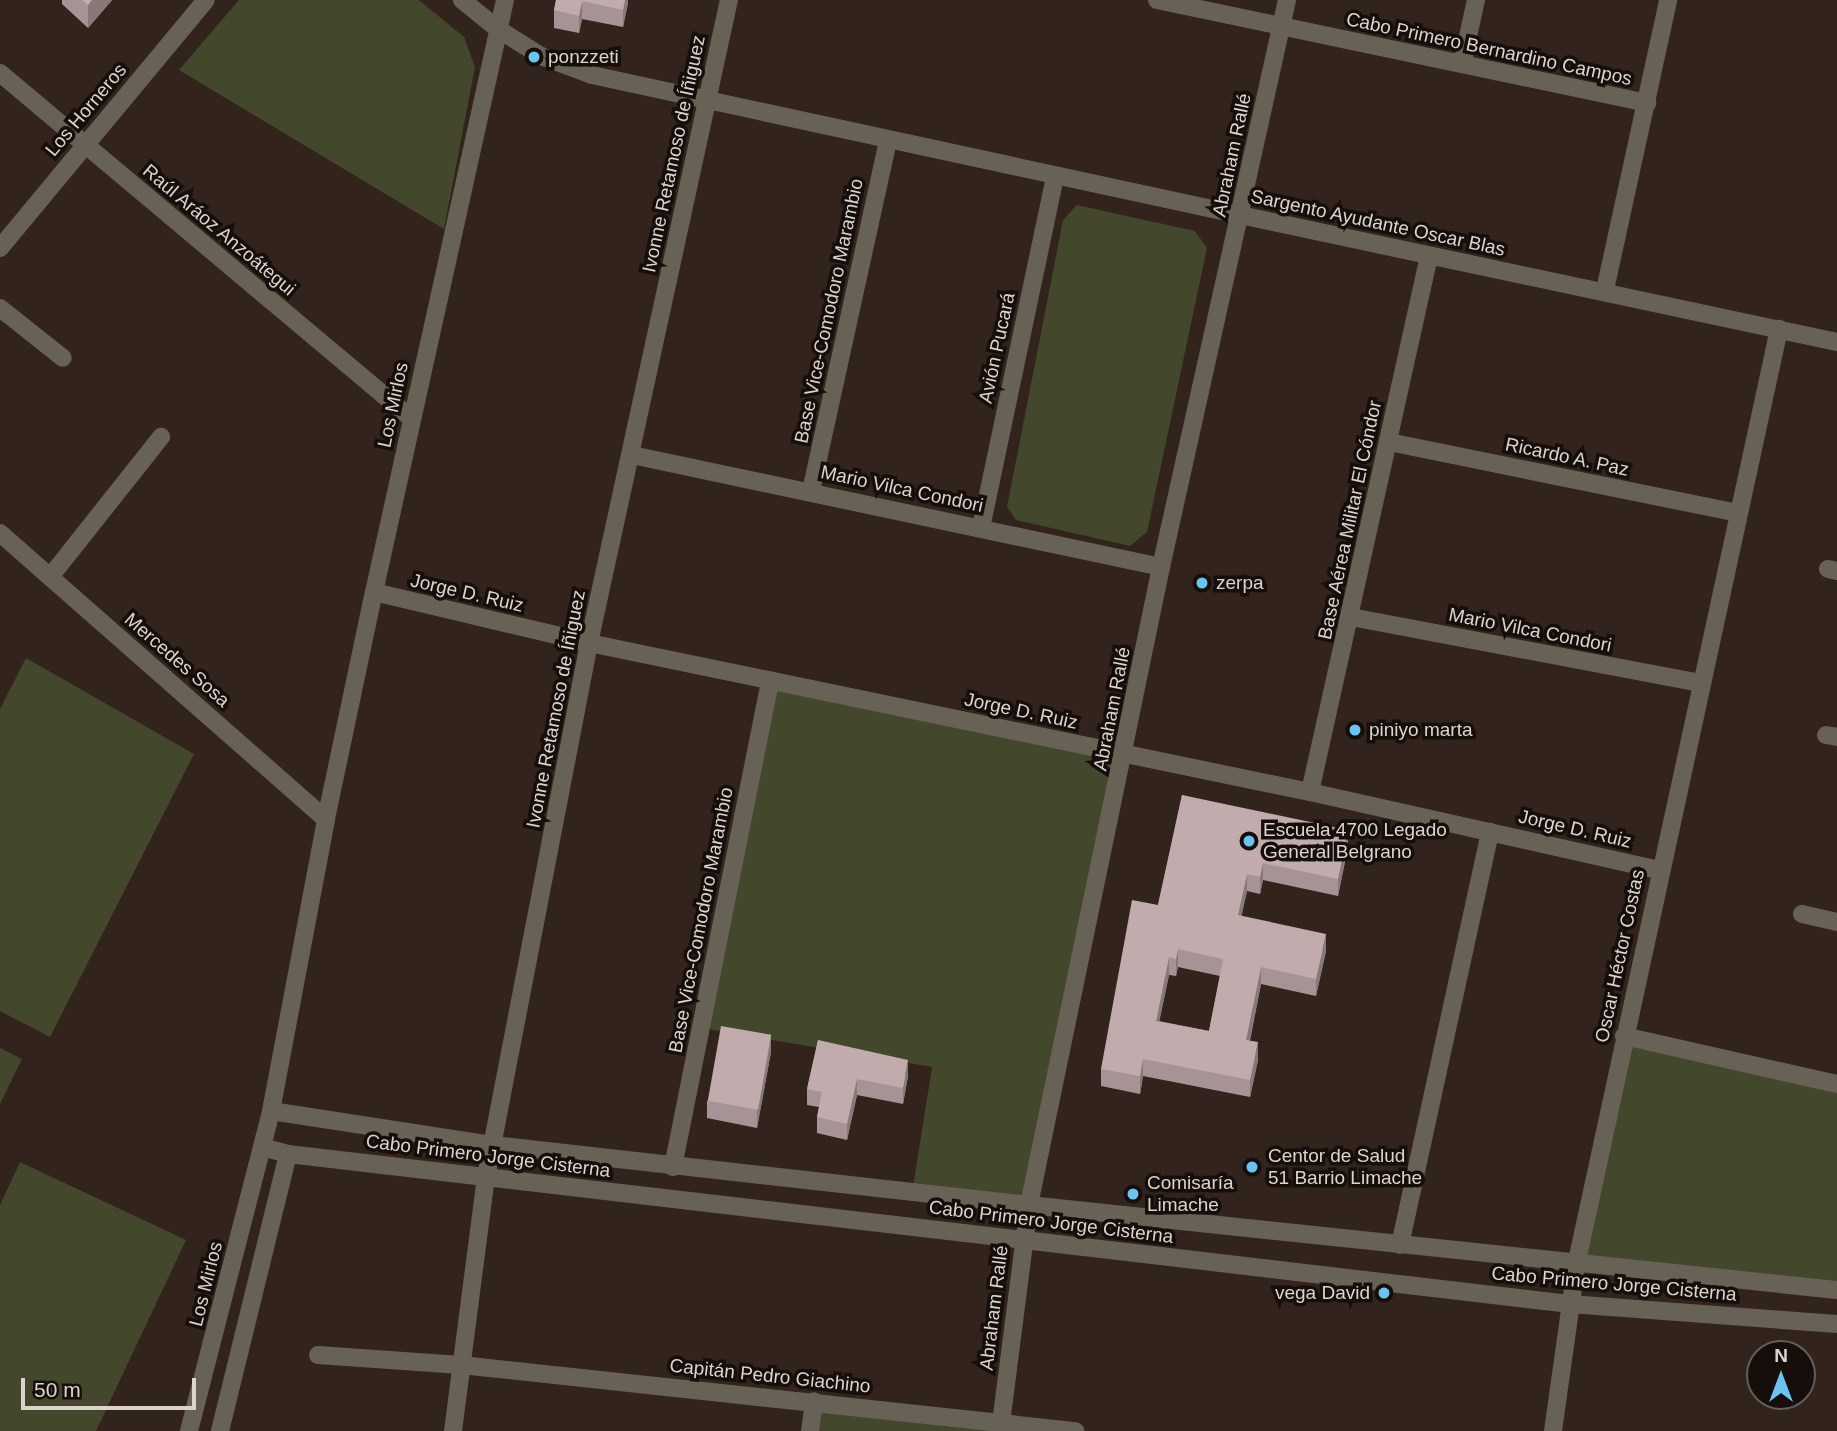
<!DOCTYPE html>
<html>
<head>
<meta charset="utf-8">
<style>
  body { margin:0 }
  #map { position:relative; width:1837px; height:1431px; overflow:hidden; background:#32231c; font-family:Helvetica,sans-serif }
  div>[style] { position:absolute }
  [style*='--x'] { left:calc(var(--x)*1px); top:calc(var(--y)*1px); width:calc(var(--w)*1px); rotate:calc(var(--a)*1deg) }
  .green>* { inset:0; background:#43472c }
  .minor>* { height:18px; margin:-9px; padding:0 9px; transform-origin:9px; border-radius:9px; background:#686156 }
  .tertiary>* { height:18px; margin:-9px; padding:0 9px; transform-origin:9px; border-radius:9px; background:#686156 }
  .wall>* { inset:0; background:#a69395 }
  .shaded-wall>* { inset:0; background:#877879 }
  .building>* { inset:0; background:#c1abad; transform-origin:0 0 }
  .dots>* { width:19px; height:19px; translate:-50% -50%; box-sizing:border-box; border:4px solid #150e0b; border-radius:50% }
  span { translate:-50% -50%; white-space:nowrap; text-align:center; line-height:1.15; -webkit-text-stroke:7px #150e0b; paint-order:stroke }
  .street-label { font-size:19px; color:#ddd3ce }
  .poi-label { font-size:19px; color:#ddd3ce }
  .left { translate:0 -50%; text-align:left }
  .right { translate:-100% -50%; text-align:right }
  .north { position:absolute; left:1746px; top:1340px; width:70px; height:70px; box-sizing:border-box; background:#150e0b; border:2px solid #655d59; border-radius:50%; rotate:0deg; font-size:19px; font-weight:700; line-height:28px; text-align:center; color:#ddd3ce }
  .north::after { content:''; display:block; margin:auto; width:24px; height:32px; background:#6ac3f1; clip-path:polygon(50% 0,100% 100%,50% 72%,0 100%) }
  .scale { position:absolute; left:21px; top:1378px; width:175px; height:32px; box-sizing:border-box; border:4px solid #ddd3ce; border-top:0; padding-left:9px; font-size:21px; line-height:24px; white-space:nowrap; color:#ddd3ce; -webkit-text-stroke:5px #150e0b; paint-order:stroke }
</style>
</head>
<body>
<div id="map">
  <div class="green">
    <div style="clip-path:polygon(239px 0,419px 0,464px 37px,475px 67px,444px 229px,179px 70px)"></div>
    <div style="clip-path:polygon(1077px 205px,1195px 231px,1207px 248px,1147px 532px,1130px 546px,1016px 520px,1007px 507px,1063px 220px)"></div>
    <div style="clip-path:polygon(26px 658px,194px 754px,50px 1037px,0 1011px,0 709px)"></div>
    <div style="clip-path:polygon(771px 682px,1124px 755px,1026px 1201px,913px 1187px,932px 1067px,702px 1028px)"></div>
    <div style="clip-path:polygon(1627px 1039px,1837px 1086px,1837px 1286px,1577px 1261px)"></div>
    <div style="clip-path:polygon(0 1048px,22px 1059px,0 1104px)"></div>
    <div style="clip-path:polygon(20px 1162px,186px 1240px,96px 1431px,0 1431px,0 1205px)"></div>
    <div style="clip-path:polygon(816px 1403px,998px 1431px,812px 1431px)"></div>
  </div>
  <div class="minor">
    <div style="--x:1157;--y:0;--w:501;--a:11.87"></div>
    <div style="--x:1462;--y:64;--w:66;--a:-77.7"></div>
    <div style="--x:0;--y:73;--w:537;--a:40.01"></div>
    <div style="--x:1240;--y:215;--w:610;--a:12.01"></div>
    <div style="--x:0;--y:248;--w:322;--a:-50.3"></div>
    <div style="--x:1605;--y:290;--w:297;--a:-77.7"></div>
    <div style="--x:0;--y:308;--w:80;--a:38.4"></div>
    <div style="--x:1389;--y:442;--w:355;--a:11.5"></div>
    <div style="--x:632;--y:455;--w:541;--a:11.95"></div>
    <div style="--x:811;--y:491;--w:358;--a:-77.6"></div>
    <div style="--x:981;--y:528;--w:360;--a:-78.1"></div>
    <div style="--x:0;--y:533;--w:434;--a:41.3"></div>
    <div style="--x:1828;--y:569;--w:9;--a:13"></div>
    <div style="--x:50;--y:577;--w:179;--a:-51.6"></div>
    <div style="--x:374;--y:592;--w:221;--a:13.3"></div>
    <div style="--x:589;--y:643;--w:736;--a:11.68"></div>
    <div style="--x:1310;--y:792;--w:358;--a:12.6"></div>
    <div style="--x:1351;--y:617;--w:355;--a:10.7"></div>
    <div style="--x:1826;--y:735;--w:11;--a:10"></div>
    <div style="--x:1310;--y:792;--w:549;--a:-77.48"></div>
    <div style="--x:1802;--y:914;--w:36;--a:13"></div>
    <div style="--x:1624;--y:1036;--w:218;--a:12.7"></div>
    <div style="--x:271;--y:1111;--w:225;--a:8.7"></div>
    <div style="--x:493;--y:1145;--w:539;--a:6.39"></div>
    <div style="--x:262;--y:1147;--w:27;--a:15"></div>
    <div style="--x:288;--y:1154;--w:741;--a:6.66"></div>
    <div style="--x:673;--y:1167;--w:496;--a:-78.7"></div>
    <div style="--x:1400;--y:1245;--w:423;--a:-77.7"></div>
    <div style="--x:318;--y:1355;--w:143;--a:4"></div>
    <div style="--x:461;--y:1365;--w:618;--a:6.14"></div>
    <div style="--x:189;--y:1431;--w:330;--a:-75.6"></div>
    <div style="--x:271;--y:1111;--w:297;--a:-79.3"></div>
    <div style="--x:326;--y:819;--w:232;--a:-78.1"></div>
    <div style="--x:374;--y:592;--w:606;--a:-77.52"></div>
    <div style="--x:220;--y:1431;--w:285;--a:-76.2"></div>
    <div style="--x:453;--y:1431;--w:256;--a:-82.6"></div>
    <div style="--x:486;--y:1177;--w:544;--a:-79.08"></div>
    <div style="--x:589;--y:643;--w:658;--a:-77.72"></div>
    <div style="--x:810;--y:1431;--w:30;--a:-82"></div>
    <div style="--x:1553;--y:1431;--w:172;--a:-82"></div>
    <div style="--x:1577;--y:1261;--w:954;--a:-77.77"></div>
  </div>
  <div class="tertiary">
    <div style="--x:462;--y:0;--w:46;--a:38.9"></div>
    <div style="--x:498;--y:29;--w:51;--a:32.1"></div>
    <div style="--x:541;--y:56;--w:54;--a:20.4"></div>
    <div style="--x:592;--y:75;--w:663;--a:12.19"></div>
    <div style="--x:1029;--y:1205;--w:812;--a:6.01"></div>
    <div style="--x:1024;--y:1240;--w:550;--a:6.69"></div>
    <div style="--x:1570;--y:1304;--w:268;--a:4.3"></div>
    <div style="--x:1000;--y:1431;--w:228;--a:-82.7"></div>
    <div style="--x:1029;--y:1205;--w:652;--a:-78.31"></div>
    <div style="--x:1161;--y:567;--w:581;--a:-77.47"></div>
  </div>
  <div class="wall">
    <div style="clip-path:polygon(62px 0,112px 0,88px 28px,62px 4px)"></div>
    <div style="clip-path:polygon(556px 0,628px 0,628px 3px,623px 27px,582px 19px,579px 33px,554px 28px,554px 10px)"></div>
    <div style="clip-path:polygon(evenodd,1182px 795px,1348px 847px,1338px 896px,1263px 880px,1260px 894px,1247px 891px,1241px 916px,1326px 951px,1316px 996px,1261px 984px,1250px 1041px,1258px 1060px,1250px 1097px,1143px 1076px,1140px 1094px,1101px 1086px,1101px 1069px,1158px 905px,1182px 795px,1178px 967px,1220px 976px,1209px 1031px,1159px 1021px,1169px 975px,1176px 976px,1178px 967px)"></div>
    <div style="clip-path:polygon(818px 1040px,908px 1076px,903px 1104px,857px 1095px,847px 1140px,817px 1133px,817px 1117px,819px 1107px,807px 1105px,807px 1089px)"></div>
    <div style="clip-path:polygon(771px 1052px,757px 1128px,707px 1118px,707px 1101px)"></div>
  </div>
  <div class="shaded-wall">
    <div style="clip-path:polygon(92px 0,112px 0,88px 28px,88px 5px)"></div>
    <div style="clip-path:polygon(625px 0,628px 0,628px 3px,623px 27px,623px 10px)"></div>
    <div style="clip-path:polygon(582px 1px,582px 19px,579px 33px,579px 16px)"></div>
    <div style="clip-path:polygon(1348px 830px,1348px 847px,1338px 896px,1338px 879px)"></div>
    <div style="clip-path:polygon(1263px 863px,1263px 880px,1260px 894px,1260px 877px)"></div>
    <div style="clip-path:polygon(1247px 874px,1247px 891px,1238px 933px,1238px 915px)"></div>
    <div style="clip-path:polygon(1326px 934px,1326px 951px,1316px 996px,1316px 979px)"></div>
    <div style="clip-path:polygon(1178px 949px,1178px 967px,1176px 976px,1176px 959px)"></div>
    <div style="clip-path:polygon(1169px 957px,1169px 975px,1156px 1038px,1156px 1021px)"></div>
    <div style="clip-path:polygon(1261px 967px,1261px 984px,1246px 1057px,1246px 1040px)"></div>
    <div style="clip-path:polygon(771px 1035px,771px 1052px,757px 1128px,757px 1110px)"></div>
    <div style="clip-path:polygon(1258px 1042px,1258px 1060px,1250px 1097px,1250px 1080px)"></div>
    <div style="clip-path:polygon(1143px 1059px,1143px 1076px,1140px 1094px,1140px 1076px)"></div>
    <div style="clip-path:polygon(908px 1060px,908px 1076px,903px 1104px,903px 1088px)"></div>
    <div style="clip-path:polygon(857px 1079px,857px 1095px,847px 1140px,847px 1124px)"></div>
  </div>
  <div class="building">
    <div style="clip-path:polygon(82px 0,92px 0,88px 5px)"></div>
    <div style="clip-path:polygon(556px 0,625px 0,623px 10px,582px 1px,579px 16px,554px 10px)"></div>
    <div style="clip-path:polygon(evenodd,1182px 795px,1348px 830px,1338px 879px,1263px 863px,1260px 877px,1247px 874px,1238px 915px,1326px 934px,1316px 979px,1261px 967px,1246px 1040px,1258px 1042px,1250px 1080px,1143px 1059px,1140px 1076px,1101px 1069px,1132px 900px,1158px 905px,1182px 795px,1178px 949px,1223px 959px,1209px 1031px,1156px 1021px,1169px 957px,1176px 959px,1178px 949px)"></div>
    <div style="left:721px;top:1026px;width:51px;height:76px;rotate:10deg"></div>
    <div style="clip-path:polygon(818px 1040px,908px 1060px,903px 1088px,857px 1079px,847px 1124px,817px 1117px,822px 1092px,807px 1089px)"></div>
  </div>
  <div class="dots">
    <div style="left:534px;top:57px;background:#6ac3f1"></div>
    <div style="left:1202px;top:583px;background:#6ac3f1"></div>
    <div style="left:1355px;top:730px;background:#6ac3f1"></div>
    <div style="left:1249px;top:841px;background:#6ac3f1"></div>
    <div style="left:1252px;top:1167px;background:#6ac3f1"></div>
    <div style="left:1133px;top:1194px;background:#6ac3f1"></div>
    <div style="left:1384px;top:1293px;background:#6ac3f1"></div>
  </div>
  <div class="street-label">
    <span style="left:1489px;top:49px;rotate:12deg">Cabo Primero Bernardino Campos</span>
    <span style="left:86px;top:110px;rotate:-50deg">Los Horneros</span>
    <span style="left:674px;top:154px;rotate:-78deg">Ivonne Retamoso de Íñiguez</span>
    <span style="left:1232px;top:155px;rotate:-78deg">Abraham Rallé</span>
    <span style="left:1378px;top:223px;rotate:12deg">Sargento Ayudante Oscar Blas</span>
    <span style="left:219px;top:230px;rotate:40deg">Raúl Aráoz Anzoátegui</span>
    <span style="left:829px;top:311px;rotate:-78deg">Base Vice-Comodoro Marambio</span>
    <span style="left:997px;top:348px;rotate:-78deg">Avión Pucará</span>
    <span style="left:393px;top:405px;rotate:-78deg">Los Mirlos</span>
    <span style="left:1567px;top:457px;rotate:12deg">Ricardo A. Paz</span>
    <span style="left:902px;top:489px;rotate:12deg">Mario Vilca Condori</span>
    <span style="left:1350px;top:520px;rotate:-78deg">Base Aérea Militar El Cóndor</span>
    <span style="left:467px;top:593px;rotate:13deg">Jorge D. Ruiz</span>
    <span style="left:1530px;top:630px;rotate:11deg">Mario Vilca Condori</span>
    <span style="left:177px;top:660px;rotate:41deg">Mercedes Sosa</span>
    <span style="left:556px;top:709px;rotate:-79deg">Ivonne Retamoso de Íñiguez</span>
    <span style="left:1112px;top:709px;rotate:-79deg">Abraham Rallé</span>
    <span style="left:1021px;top:711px;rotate:12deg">Jorge D. Ruiz</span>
    <span style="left:1575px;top:829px;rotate:13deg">Jorge D. Ruiz</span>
    <span style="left:701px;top:920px;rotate:-79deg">Base Vice-Comodoro Marambio</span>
    <span style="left:1620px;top:956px;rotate:-78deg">Oscar Héctor Costas</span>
    <span style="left:488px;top:1156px;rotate:7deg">Cabo Primero Jorge Cisterna</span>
    <span style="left:1051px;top:1222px;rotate:7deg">Cabo Primero Jorge Cisterna</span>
    <span style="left:206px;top:1284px;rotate:-76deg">Los Mirlos</span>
    <span style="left:1614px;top:1284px;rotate:5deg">Cabo Primero Jorge Cisterna</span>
    <span style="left:994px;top:1308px;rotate:-83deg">Abraham Rallé</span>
    <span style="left:770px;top:1376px;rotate:6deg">Capitán Pedro Giachino</span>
  </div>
  <div class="poi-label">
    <span class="left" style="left:548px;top:57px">ponzzeti</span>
    <span class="left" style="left:1216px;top:583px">zerpa</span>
    <span class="left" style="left:1369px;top:730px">piniyo marta</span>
    <span class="left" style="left:1263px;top:841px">Escuela 4700 Legado<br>General Belgrano</span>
    <span class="left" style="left:1268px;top:1167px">Centor de Salud<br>51 Barrio Limache</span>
    <span class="left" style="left:1147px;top:1194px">Comisaría<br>Limache</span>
    <span class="right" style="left:1370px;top:1293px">vega David</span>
  </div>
  <div class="north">N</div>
  <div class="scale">50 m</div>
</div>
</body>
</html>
